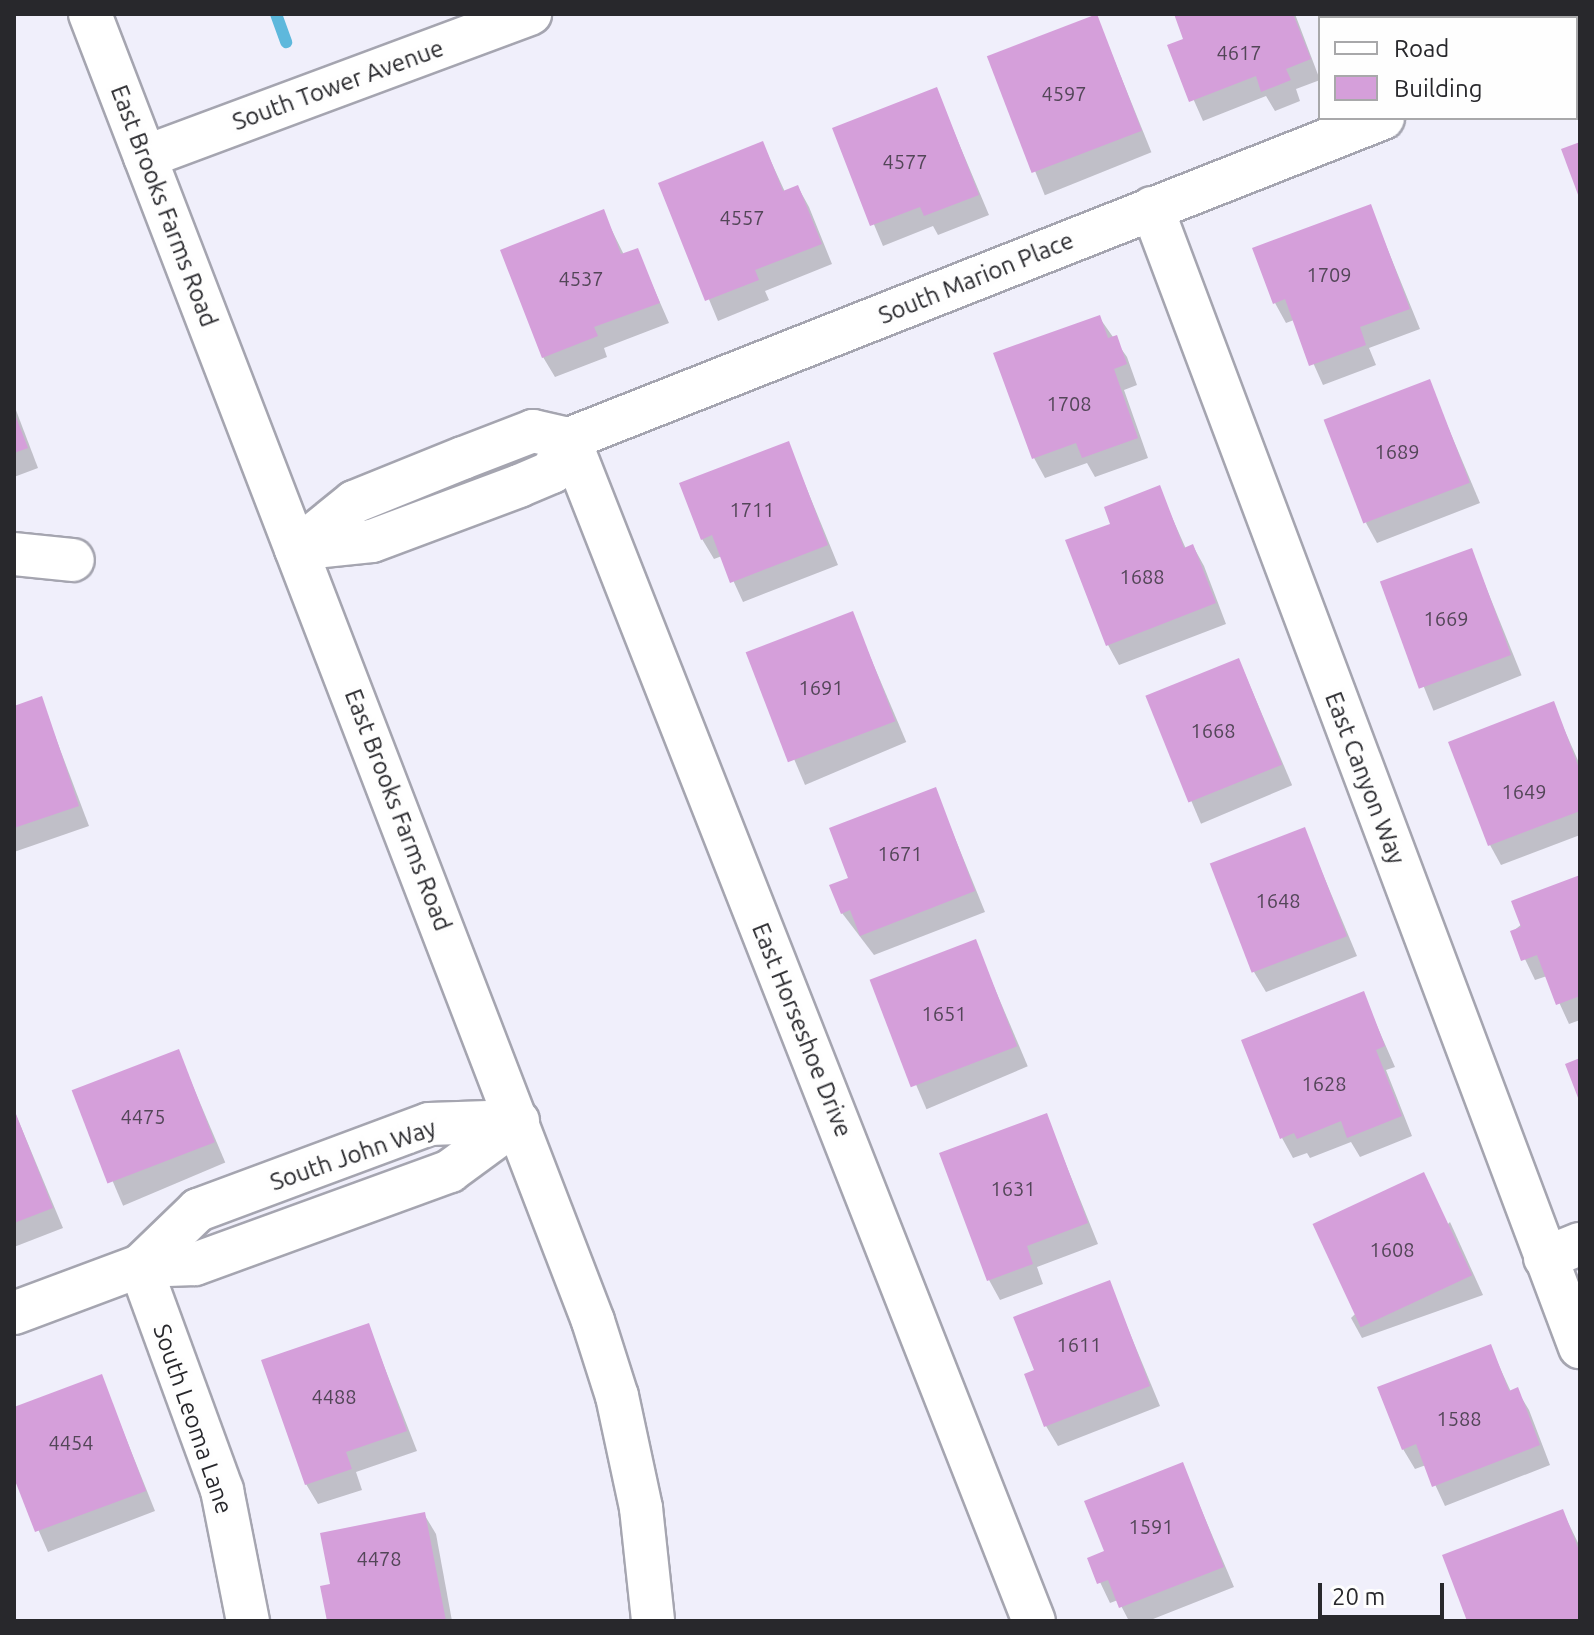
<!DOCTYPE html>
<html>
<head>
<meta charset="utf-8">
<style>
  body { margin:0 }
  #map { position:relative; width:1594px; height:1635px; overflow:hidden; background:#f0effb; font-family:Ubuntu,sans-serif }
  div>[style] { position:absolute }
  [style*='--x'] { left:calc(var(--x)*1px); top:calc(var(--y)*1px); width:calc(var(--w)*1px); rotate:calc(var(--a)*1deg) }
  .shadow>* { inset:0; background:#0003; transform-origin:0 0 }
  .stream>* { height:12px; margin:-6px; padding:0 6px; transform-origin:6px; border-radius:6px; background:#5eb8dc }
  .building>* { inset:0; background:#d59fda; transform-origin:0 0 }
  .roads { filter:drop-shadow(2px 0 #a5a5b0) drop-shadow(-2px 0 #a5a5b0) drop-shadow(0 2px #a5a5b0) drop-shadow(0 -2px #a5a5b0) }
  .minor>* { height:42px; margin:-21px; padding:0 21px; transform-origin:21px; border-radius:21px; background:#fff }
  span { translate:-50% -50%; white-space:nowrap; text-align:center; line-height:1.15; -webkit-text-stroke:8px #fefefe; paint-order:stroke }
  .number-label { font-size:20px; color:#534658 }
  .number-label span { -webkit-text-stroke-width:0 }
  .street-label { font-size:24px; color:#28282c }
  .frame { position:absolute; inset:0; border:16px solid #28282c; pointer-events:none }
  .legend { position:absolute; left:1318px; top:16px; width:260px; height:104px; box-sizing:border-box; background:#fefefe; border:2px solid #a8a8aa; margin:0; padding:10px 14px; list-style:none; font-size:24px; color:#28282c }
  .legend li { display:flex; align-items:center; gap:16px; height:40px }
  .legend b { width:40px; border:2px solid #a8a8aa }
  .scale { position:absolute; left:1318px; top:1583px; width:126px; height:36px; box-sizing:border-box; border:4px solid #28282c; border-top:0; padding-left:10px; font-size:24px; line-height:28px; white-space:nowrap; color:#28282c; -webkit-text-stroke:6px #fefefe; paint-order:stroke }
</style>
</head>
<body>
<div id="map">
  <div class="shadow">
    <div style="clip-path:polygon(1176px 14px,1295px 14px,1320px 80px,1296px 89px,1300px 101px,1275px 111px,1266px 96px,1203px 121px,1170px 46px,1186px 40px)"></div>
    <div style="clip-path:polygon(1452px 14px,1508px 14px,1498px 18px)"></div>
    <div style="left:1096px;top:15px;width:148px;height:115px;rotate:68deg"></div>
    <div style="clip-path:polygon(936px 89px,989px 215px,938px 235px,933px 226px,883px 246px,834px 129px)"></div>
    <div style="clip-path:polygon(763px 144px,785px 192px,798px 187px,809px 207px,832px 264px,765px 291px,769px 300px,718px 321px,661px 184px)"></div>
    <div style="clip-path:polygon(1370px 206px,1420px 329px,1369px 348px,1376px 365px,1323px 385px,1294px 320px,1286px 323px,1275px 303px)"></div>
    <div style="clip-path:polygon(603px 212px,624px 255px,637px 250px,669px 323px,604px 348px,607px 357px,555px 377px,543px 357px)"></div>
    <div style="clip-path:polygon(1099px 317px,1127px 357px,1137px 385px,1124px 390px,1148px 458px,1095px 477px,1087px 463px,1045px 478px,1034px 458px)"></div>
    <div style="clip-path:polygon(1429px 382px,1480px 503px,1377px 543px,1366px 523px)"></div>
    <div style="clip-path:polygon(14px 405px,38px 468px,14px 477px)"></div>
    <div style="clip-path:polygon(788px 443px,838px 565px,743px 602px,722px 556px,714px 559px,702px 539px)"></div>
    <div style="clip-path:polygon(1159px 488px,1186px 549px,1193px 546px,1204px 566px,1226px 624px,1119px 665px,1108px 645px,1112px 525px)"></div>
    <div style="left:1471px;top:550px;width:135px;height:95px;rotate:68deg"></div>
    <div style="left:852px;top:614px;width:139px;height:110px;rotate:67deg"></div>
    <div style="left:1239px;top:660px;width:136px;height:99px;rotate:67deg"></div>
    <div style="clip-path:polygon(41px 699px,89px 826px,14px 852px,14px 708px)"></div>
    <div style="clip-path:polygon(1553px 704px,1580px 765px,1580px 835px,1501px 865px,1490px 845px)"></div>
    <div style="clip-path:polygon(935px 789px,985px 912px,874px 955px,842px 913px,851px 879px)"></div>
    <div style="clip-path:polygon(1304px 829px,1357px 956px,1266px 992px,1254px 972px)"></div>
    <div style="clip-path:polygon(1580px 877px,1580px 1020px,1569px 1024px,1547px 976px,1535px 980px,1512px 932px)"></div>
    <div style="left:975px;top:942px;width:135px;height:110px;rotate:67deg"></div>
    <div style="clip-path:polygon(1363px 994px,1395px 1067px,1386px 1070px,1412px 1136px,1360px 1157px,1351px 1142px,1310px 1158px,1307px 1153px,1293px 1158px,1282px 1138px)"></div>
    <div style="left:178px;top:1051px;width:121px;height:111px;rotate:67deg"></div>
    <div style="clip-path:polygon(14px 1110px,63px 1228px,14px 1247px)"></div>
    <div style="clip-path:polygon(1046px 1115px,1098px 1244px,1037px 1267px,1043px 1284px,1000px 1300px,989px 1280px)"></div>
    <div style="clip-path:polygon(1450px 1222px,1483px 1295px,1362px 1338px,1351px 1318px)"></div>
    <div style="clip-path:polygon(1109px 1283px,1160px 1406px,1058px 1446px,1046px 1426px,1037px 1371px)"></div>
    <div style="clip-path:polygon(368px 1325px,417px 1451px,356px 1472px,362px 1490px,318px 1504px,306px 1484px)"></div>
    <div style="clip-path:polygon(1490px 1346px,1511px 1392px,1517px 1390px,1529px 1410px,1550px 1465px,1445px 1506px,1426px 1465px,1415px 1469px,1403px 1449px,1380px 1388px)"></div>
    <div style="clip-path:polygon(101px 1376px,155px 1511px,48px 1552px,18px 1483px,14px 1484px,14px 1409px)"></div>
    <div style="clip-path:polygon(1182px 1464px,1234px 1587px,1148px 1621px,1129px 1621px,1118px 1600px,1110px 1603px,1089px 1559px,1106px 1552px)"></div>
    <div style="clip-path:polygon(1563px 1512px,1580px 1547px,1580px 1621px,1469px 1621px)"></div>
    <div style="clip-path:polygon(424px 1514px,436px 1534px,452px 1621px,329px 1621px,332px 1586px)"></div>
  </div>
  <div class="stream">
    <div style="--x:276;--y:14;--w:30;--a:70"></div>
  </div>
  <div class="building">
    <div style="left:1097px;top:14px;width:125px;height:118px;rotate:69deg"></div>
    <div style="clip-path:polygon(1174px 14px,1293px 14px,1311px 59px,1286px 69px,1291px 80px,1261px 92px,1256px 76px,1189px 102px,1167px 45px,1183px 39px)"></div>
    <div style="clip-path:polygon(937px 87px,979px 195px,924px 216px,920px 207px,870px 226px,832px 128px)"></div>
    <div style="clip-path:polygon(763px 141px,783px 191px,798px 185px,822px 244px,755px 270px,759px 280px,705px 301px,658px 183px)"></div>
    <div style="clip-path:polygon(1580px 142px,1580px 200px,1561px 149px)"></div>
    <div style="clip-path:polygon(1371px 204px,1410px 309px,1360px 327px,1366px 345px,1309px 366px,1285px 299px,1273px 304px,1252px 248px)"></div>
    <div style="clip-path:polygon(604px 209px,621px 254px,638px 248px,660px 303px,594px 327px,598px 336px,542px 358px,500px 250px)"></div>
    <div style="clip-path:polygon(1100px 315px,1108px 338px,1117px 335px,1127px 364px,1114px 369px,1138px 438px,1082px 458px,1076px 443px,1032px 459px,993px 353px)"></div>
    <div style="left:1430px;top:379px;width:111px;height:114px;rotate:69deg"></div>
    <div style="clip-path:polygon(14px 412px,28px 448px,14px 453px)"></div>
    <div style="clip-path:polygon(789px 441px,828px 545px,730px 583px,712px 535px,701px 540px,679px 483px)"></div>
    <div style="clip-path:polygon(1160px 485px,1184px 548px,1193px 544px,1216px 603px,1106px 646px,1065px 540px,1110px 524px,1104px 507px)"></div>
    <div style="left:1472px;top:548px;width:114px;height:98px;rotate:70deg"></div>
    <div style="left:853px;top:611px;width:118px;height:115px;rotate:69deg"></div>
    <div style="left:1239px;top:658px;width:115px;height:101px;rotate:68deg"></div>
    <div style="clip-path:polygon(42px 696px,79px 806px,14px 828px,14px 706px)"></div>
    <div style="clip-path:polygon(1554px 701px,1580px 771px,1580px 811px,1488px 846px,1448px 742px)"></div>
    <div style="clip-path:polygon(936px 787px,975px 891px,860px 936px,850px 910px,841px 914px,829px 885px,848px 878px,829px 828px)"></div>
    <div style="left:1305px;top:827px;width:117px;height:102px;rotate:69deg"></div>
    <div style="clip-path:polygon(1580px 875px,1580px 996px,1556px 1005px,1537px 955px,1521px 961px,1510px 931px,1521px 927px,1511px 901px)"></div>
    <div style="left:976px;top:939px;width:115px;height:114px;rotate:69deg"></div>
    <div style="clip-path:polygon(1364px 991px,1385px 1046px,1376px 1050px,1402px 1116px,1347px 1138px,1341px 1121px,1297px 1139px,1294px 1133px,1280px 1139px,1241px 1040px)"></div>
    <div style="left:179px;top:1049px;width:100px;height:115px;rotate:69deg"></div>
    <div style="clip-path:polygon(1580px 1058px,1580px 1103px,1565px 1064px)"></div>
    <div style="clip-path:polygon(14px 1109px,53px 1208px,14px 1223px)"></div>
    <div style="clip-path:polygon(1047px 1113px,1088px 1223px,1027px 1246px,1033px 1264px,987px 1281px,939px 1153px)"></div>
    <div style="left:1424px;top:1172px;width:114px;height:123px;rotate:65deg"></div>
    <div style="clip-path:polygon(1110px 1280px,1150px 1386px,1044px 1427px,1024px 1374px,1034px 1370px,1013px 1317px)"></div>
    <div style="clip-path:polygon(369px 1323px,407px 1431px,346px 1452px,352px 1469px,305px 1485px,261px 1360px)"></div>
    <div style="clip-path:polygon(1491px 1344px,1509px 1391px,1518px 1387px,1540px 1445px,1432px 1487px,1416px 1444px,1402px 1450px,1377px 1387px)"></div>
    <div style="clip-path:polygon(102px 1374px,146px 1491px,35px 1532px,14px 1478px,14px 1407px)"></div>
    <div style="clip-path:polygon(1183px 1462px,1224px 1567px,1119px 1608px,1108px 1580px,1097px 1584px,1087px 1558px,1104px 1551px,1084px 1501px)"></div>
    <div style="clip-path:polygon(1563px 1509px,1580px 1553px,1580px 1621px,1467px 1621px,1442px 1555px)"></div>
    <div style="clip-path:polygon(425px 1512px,446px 1621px,327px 1621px,320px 1586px,330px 1584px,320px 1533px)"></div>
  </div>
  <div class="roads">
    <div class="minor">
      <div style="--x:90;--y:14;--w:1400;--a:68.95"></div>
      <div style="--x:593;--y:1321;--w:79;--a:72.3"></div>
      <div style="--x:617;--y:1396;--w:115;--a:77.9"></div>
      <div style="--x:641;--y:1508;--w:114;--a:83.9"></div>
      <div style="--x:1376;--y:14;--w:4;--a:76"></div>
      <div style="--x:1576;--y:41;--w:4;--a:-27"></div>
      <div style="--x:145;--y:157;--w:411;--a:-20.4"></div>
      <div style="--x:1152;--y:208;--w:1217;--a:69.41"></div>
      <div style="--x:569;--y:439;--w:1270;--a:68.53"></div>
      <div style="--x:296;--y:549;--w:75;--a:-39"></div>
      <div style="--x:354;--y:502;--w:118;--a:-22"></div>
      <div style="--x:463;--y:458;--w:75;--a:-21.1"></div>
      <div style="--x:533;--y:431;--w:37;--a:13"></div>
      <div style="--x:569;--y:439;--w:875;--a:-21.52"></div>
      <div style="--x:296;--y:549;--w:76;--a:-6"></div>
      <div style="--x:372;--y:541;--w:157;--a:-20.5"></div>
      <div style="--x:519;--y:486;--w:36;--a:-23"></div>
      <div style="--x:552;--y:472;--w:37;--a:-63"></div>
      <div style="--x:14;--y:554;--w:59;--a:5.8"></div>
      <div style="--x:1545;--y:1258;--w:38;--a:-22"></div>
      <div style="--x:140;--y:1266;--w:81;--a:-44"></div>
      <div style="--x:198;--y:1210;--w:246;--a:-20.4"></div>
      <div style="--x:429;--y:1124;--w:89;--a:-1.9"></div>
      <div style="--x:140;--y:1266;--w:239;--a:69.9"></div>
      <div style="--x:222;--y:1490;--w:134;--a:78.8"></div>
      <div style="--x:14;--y:1313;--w:134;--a:-20.5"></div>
      <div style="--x:140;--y:1266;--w:55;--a:-2.1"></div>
      <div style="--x:195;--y:1264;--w:271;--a:-20"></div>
      <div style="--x:450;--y:1171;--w:84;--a:-36.3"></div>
    </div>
  </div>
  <div class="number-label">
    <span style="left:1239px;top:52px">4617</span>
    <span style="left:1064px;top:93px">4597</span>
    <span style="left:905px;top:161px">4577</span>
    <span style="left:742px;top:217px">4557</span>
    <span style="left:1329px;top:274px">1709</span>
    <span style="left:581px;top:278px">4537</span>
    <span style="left:1069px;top:403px">1708</span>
    <span style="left:1397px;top:451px">1689</span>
    <span style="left:752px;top:509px">1711</span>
    <span style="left:1142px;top:576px">1688</span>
    <span style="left:1446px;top:618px">1669</span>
    <span style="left:821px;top:687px">1691</span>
    <span style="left:1213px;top:730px">1668</span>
    <span style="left:1524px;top:791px">1649</span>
    <span style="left:900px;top:853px">1671</span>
    <span style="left:1278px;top:900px">1648</span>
    <span style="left:944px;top:1013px">1651</span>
    <span style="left:1324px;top:1083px">1628</span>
    <span style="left:143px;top:1116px">4475</span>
    <span style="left:1013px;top:1188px">1631</span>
    <span style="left:1392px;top:1249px">1608</span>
    <span style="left:1079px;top:1344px">1611</span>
    <span style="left:334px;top:1396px">4488</span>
    <span style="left:1459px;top:1418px">1588</span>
    <span style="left:71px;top:1442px">4454</span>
    <span style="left:1151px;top:1526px">1591</span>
    <span style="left:379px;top:1558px">4478</span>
  </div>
  <div class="street-label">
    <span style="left:338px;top:85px;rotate:-20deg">South Tower Avenue</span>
    <span style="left:164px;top:206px;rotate:69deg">East Brooks Farms Road</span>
    <span style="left:976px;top:278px;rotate:-22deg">South Marion Place</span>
    <span style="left:1365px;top:778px;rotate:69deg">East Canyon Way</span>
    <span style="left:398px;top:810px;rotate:69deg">East Brooks Farms Road</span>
    <span style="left:802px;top:1030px;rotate:68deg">East Horseshoe Drive</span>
    <span style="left:353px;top:1155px;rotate:-19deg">South John Way</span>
    <span style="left:193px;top:1419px;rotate:71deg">South Leoma Lane</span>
  </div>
  <div class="frame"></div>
  <ul class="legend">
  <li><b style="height:10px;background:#fff"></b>Road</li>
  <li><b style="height:22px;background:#d59fda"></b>Building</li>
  </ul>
  <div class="scale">20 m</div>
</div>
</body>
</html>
